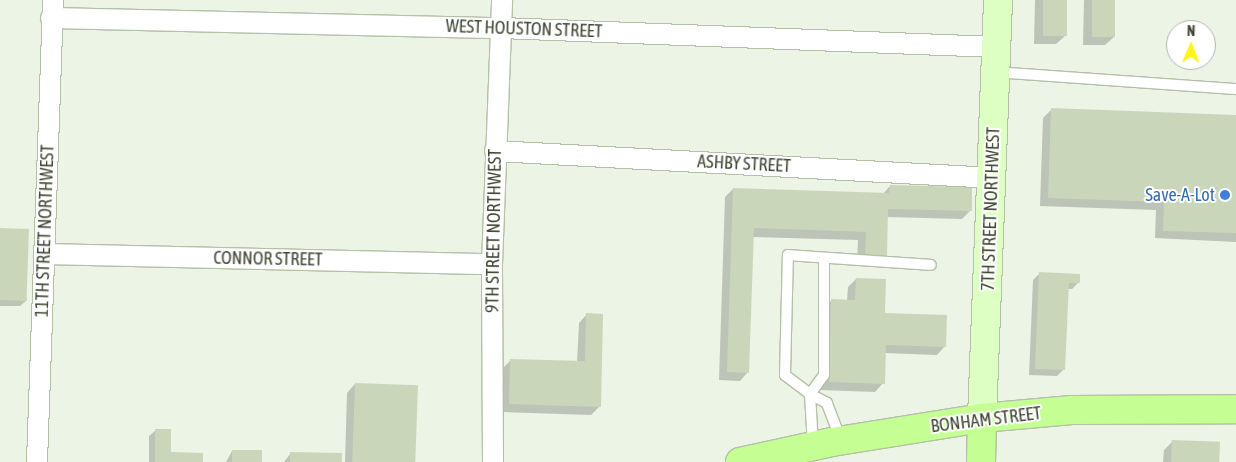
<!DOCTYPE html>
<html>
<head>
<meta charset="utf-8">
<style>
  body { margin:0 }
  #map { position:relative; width:1236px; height:462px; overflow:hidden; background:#ecf4e5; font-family:"Asap Condensed",sans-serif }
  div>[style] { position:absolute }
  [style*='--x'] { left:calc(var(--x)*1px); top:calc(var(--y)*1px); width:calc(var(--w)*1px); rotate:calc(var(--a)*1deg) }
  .shadow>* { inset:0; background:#0003 }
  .building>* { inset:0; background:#cad6ba; transform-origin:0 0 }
  .roads { filter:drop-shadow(1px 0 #b4c0a7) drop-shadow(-1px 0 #b4c0a7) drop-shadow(0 1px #b4c0a7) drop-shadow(0 -1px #b4c0a7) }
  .lane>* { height:10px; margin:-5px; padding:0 5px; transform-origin:5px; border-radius:5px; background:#fff }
  .street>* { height:20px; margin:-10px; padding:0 10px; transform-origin:10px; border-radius:10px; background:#fff }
  .secondary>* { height:28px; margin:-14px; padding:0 14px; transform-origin:14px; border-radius:14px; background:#ddffc4 }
  .primary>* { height:28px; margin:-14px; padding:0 14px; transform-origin:14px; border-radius:14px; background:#c5ff93 }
  .dots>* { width:14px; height:14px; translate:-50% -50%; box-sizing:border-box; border:2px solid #fff; border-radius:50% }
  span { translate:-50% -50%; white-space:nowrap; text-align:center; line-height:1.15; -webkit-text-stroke:4px #fff; paint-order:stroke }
  .street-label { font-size:18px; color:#3f4734 }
  .shop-label { font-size:18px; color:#366cbe }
  .right { translate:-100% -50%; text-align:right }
  .north { position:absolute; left:1166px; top:20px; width:50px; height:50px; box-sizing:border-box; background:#fff; border:1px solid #b2b5ae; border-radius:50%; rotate:1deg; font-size:14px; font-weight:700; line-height:20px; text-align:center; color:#3f4734 }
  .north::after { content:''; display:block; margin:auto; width:18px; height:22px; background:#fff711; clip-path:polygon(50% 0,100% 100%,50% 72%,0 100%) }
</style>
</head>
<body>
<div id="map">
  <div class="shadow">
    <div style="clip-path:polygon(1035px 0,1065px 0,1065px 36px,1056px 44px,1034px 44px)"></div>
    <div style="clip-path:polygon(1084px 0,1114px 0,1114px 37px,1105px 45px,1083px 45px)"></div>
    <div style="clip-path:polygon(1051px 110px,1236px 117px,1236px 242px,1155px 238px,1156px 210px,1040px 206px,1043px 118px)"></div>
    <div style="clip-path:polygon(890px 186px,970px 211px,962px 219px,887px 217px,886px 255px,878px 264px,857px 263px,858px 240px,752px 237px,748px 372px,740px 381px,719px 380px,725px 197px,733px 189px,883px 194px)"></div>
    <div style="clip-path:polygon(0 230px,27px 300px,20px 306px,0 306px)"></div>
    <div style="clip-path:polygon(1040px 273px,1078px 283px,1072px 289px,1067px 289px,1063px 370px,1057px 376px,1029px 375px,1033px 280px)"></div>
    <div style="clip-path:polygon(856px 279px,884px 314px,945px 346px,937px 355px,884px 353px,883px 383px,875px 392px,821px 390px,824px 308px,832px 300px,847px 301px,848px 287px)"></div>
    <div style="clip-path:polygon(587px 314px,600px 406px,591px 415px,501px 412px,502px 369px,511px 360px,577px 362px,579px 323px)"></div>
    <div style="clip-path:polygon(355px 384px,414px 462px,345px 462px,347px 393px)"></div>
    <div style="clip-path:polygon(156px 430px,170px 454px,202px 462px,149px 462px,149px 436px)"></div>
    <div style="clip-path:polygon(1172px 442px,1218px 462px,1163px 462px,1164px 450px)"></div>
    <div style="clip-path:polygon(232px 451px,261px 462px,226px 462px)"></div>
    <div style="clip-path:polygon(291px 453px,340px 462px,284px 462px)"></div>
  </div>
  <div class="building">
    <div style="left:1043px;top:0;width:24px;height:36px"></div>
    <div style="left:1092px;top:0;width:23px;height:37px"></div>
    <div style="clip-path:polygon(1051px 108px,1236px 115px,1236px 233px,1163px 231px,1164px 202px,1048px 198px)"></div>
    <div style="clip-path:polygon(890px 185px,972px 187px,972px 211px,888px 209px,887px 256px,865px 255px,866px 232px,754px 228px,749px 373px,727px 372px,733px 188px,889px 193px)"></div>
    <div style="left:0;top:228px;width:29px;height:72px;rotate:2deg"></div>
    <div style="clip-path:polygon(1039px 272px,1080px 274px,1080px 283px,1069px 283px,1065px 370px,1035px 369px)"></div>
    <div style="clip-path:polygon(856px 278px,886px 279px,885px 313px,947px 315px,946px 347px,886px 345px,885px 384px,829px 382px,831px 299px,855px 300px)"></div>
    <div style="clip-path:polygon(586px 313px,603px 314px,601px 407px,509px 404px,510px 359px,585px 361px)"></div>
    <div style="left:355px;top:383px;width:63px;height:79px;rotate:2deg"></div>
    <div style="clip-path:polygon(155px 429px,171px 429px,171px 452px,203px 453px,203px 462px,155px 462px)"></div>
    <div style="left:1172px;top:440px;width:48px;height:22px;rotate:2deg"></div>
    <div style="left:232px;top:450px;width:30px;height:12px"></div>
    <div style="left:290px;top:452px;width:52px;height:10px;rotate:1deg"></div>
  </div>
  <div class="roads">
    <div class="lane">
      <div style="--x:996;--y:72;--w:241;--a:4.1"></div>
      <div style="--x:841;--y:440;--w:40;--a:-111"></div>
      <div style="--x:827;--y:403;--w:19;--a:-152"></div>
      <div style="--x:810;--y:394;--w:31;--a:-143"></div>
      <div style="--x:785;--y:375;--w:120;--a:-88.6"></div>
      <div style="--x:788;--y:255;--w:143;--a:4"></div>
      <div style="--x:813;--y:445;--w:51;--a:-93.4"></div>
      <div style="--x:810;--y:394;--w:24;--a:-54"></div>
      <div style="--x:824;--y:375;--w:117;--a:-90"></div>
    </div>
    <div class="street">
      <div style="--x:51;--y:18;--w:450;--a:1.3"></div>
      <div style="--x:501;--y:28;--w:495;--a:2.2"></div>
      <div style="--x:495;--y:151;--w:499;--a:3.1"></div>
      <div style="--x:44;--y:254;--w:448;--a:1.3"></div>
      <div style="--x:37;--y:462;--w:462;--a:-88"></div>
      <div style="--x:493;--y:462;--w:198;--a:-90.3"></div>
      <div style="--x:492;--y:264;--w:264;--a:-87.8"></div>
    </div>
    <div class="secondary">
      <div style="--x:982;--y:418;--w:418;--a:-87.8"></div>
    </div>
    <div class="primary">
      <div style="--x:740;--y:462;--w:94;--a:-12.3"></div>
      <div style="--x:832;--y:442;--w:152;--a:-9.1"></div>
      <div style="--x:982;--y:418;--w:90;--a:-5.1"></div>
      <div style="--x:1072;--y:410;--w:164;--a:-0.3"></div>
      <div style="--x:981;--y:462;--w:44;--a:-88.7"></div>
    </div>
  </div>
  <div class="dots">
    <div style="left:1225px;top:195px;background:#3f7fe0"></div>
  </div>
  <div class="street-label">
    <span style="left:524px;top:29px;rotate:2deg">WEST HOUSTON STREET</span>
    <span style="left:744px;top:164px;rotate:3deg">ASHBY STREET</span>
    <span style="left:991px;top:209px;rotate:-88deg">7TH STREET NORTHWEST</span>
    <span style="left:45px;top:231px;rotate:-88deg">11TH STREET NORTHWEST</span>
    <span style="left:494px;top:231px;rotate:-89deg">9TH STREET NORTHWEST</span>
    <span style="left:268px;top:259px;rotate:1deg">CONNOR STREET</span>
    <span style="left:986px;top:420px;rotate:-7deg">BONHAM STREET</span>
  </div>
  <div class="shop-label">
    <span class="right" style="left:1215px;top:195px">Save-A-Lot</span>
  </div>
  <div class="north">N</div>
</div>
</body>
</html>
